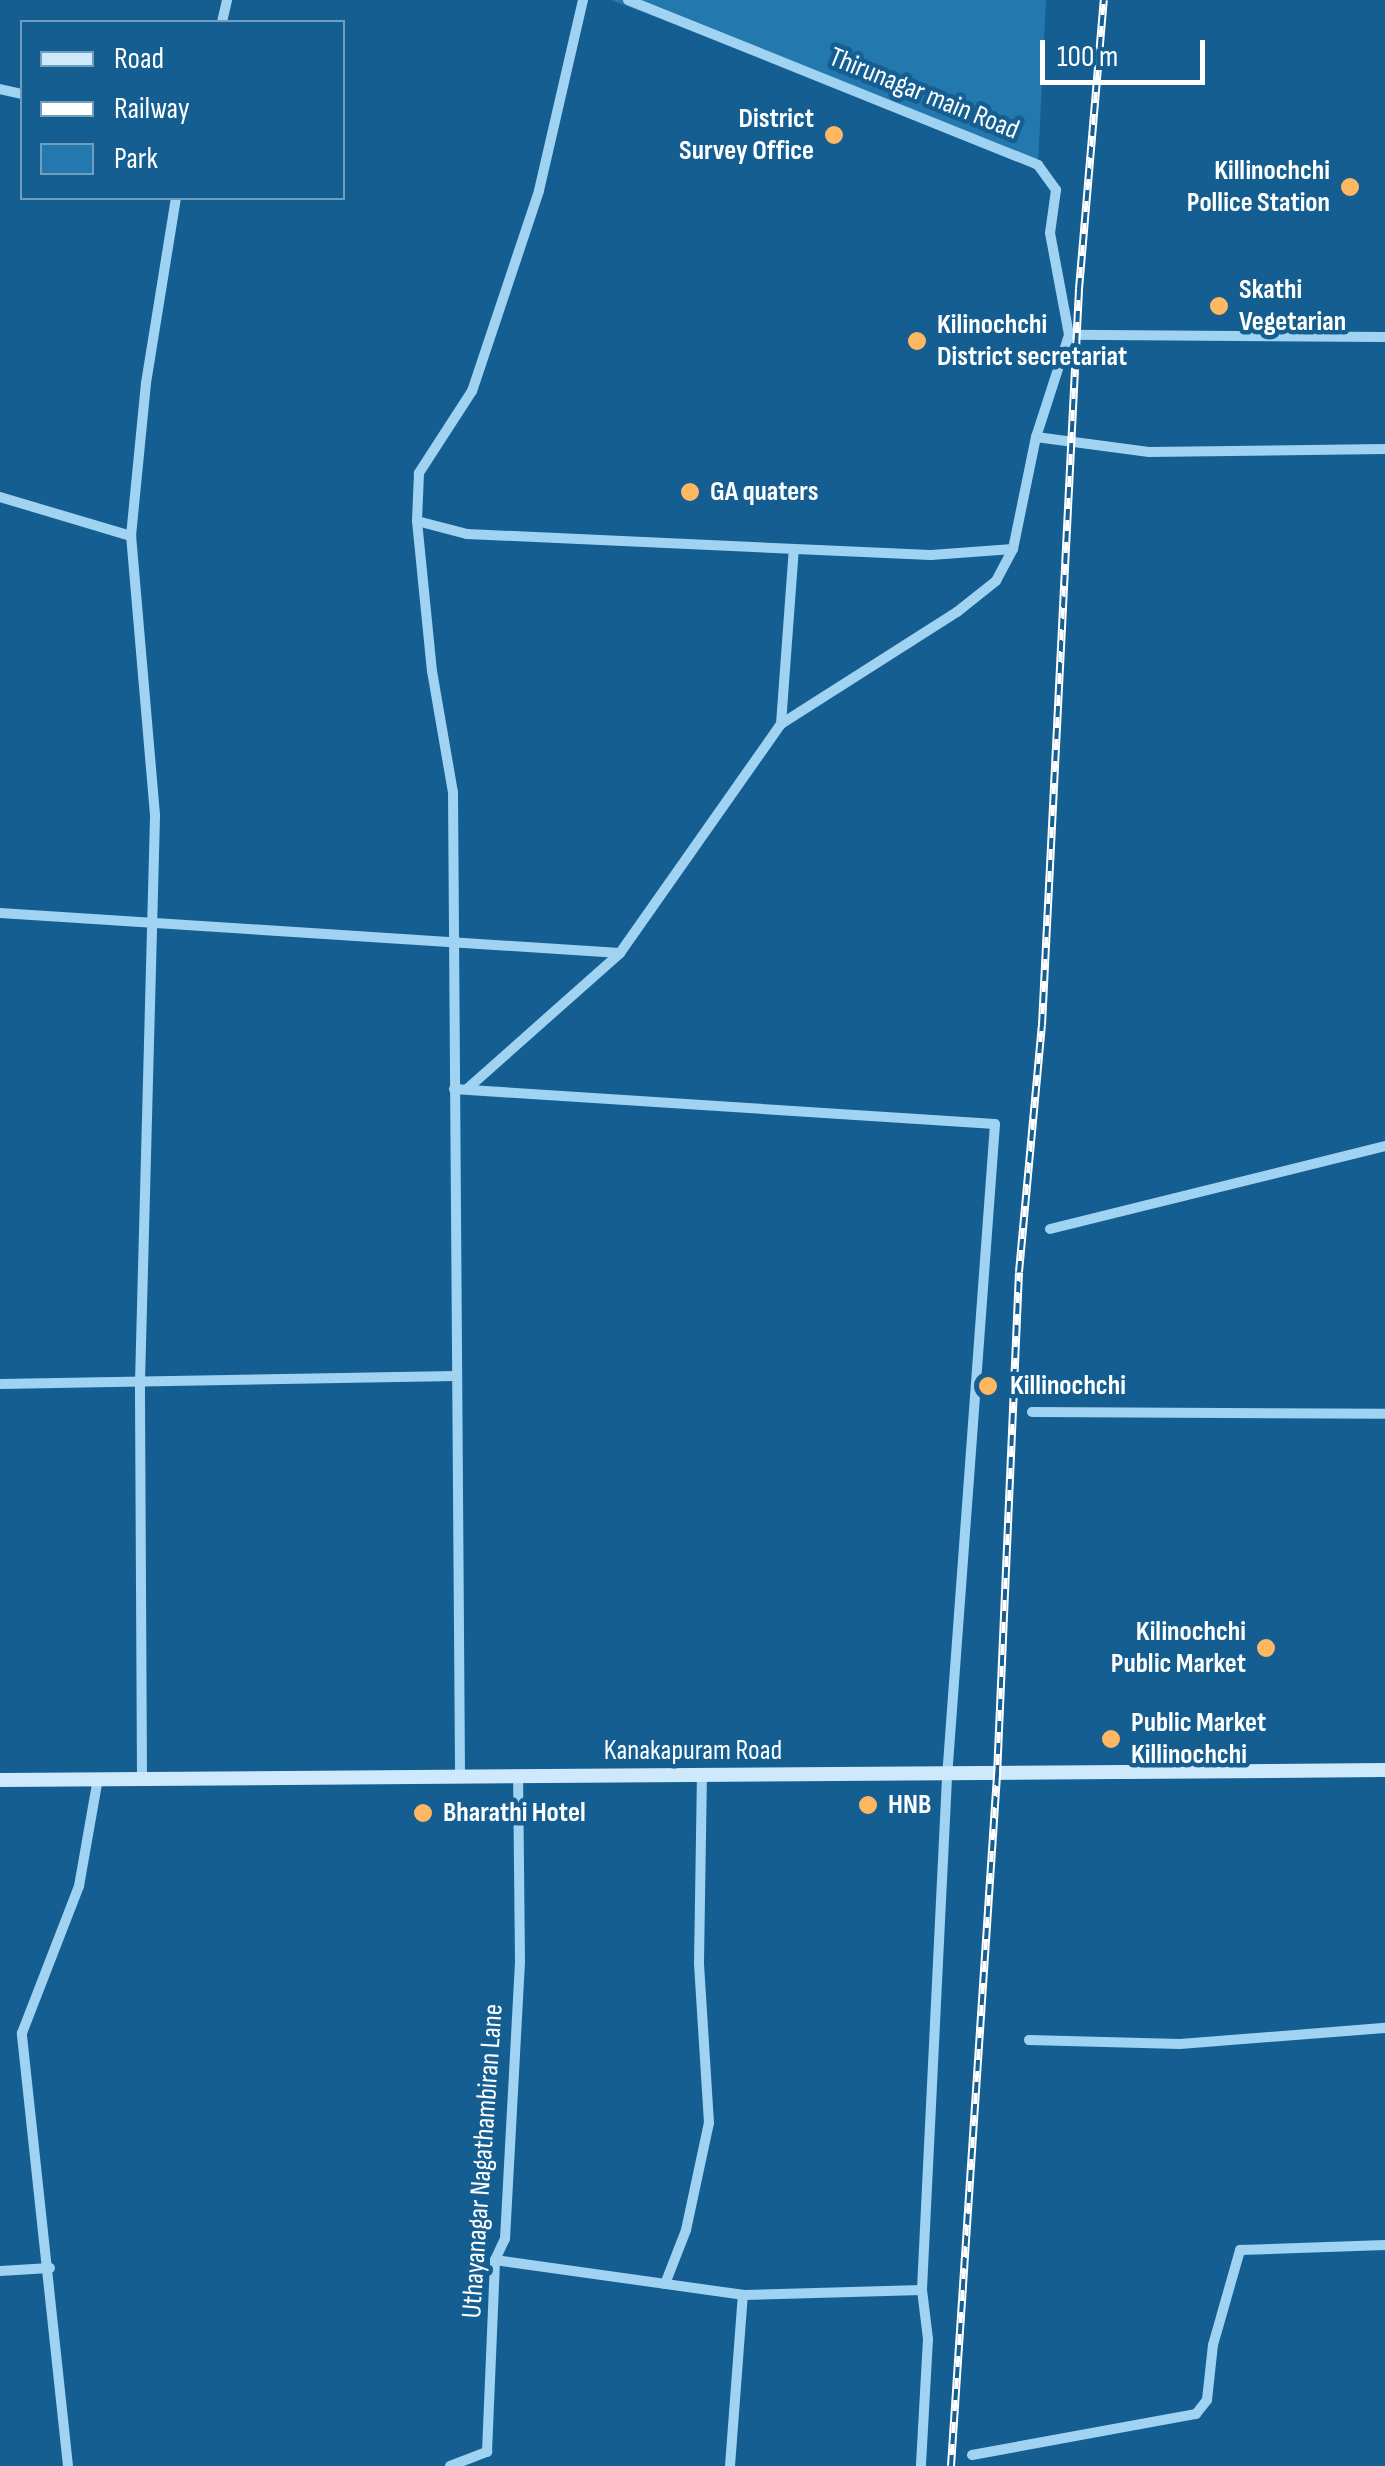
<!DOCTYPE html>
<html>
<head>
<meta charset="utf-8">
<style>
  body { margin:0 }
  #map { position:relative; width:1385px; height:2466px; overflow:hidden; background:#145e91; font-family:"Sofia Sans Condensed",sans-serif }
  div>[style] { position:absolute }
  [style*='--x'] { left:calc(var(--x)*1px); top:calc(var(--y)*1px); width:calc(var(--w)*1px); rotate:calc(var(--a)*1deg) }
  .green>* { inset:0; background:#2378ae }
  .street>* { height:10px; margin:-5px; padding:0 5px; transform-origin:5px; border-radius:5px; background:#a0d2f1 }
  .secondary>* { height:14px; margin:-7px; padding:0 7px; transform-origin:7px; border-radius:7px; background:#cfe9fc }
  .rail>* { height:8px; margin-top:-4px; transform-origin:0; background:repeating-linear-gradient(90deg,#145e91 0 11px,#fff 0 22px); box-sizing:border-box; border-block:2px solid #fff }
  .dots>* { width:28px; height:28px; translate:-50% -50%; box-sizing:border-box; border:5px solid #145e91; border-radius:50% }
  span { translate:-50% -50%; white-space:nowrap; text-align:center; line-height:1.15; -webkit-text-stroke:9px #145e91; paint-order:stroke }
  .street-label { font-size:28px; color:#fff }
  .poi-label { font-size:28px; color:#fff; font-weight:700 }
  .right { translate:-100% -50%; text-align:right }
  .left { translate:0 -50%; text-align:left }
  .legend { position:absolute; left:20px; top:20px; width:325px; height:180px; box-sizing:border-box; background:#145e91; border:2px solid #729ebd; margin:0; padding:12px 18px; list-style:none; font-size:30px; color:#fff }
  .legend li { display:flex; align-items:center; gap:20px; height:50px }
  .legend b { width:50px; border:2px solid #729ebd }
  .scale { position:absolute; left:1040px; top:40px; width:165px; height:45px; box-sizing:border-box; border:5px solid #fff; border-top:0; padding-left:12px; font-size:30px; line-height:35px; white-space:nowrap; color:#fff; -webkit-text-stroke:8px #145e91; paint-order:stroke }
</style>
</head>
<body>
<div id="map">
  <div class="green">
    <div style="clip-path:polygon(611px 0,1046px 0,1038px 165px)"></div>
  </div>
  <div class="street">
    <div style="--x:583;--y:0;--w:196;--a:103"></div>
    <div style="--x:539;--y:191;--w:211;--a:108.5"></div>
    <div style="--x:472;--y:391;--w:98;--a:122.9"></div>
    <div style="--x:419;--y:473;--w:48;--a:92.4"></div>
    <div style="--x:417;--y:521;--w:52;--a:14.6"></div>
    <div style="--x:467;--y:534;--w:464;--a:2.6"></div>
    <div style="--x:931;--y:555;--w:82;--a:-4.2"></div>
    <div style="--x:1013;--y:549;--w:114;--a:-78.4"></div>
    <div style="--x:628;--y:0;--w:442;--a:21.9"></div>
    <div style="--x:1038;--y:165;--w:31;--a:54"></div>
    <div style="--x:1056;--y:190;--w:43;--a:97.9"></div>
    <div style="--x:1050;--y:233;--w:104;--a:79.4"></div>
    <div style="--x:222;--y:22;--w:23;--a:-77"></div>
    <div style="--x:0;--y:89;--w:23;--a:13"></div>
    <div style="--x:1385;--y:337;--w:316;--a:-179.6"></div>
    <div style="--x:1069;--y:335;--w:107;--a:107.9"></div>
    <div style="--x:1036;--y:437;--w:114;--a:7.6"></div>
    <div style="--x:1149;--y:452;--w:236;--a:-0.7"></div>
    <div style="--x:0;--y:497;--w:137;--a:16.6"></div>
    <div style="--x:417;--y:521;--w:151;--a:84.3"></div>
    <div style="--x:432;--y:671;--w:123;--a:80.2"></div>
    <div style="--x:453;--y:792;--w:983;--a:89.59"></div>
    <div style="--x:781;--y:724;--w:175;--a:-85.8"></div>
    <div style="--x:0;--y:913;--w:621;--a:3.69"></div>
    <div style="--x:454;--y:1089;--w:542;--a:3.7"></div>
    <div style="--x:995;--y:1124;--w:656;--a:94.2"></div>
    <div style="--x:947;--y:1778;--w:513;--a:92.8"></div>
    <div style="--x:922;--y:2290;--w:49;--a:83"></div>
    <div style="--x:928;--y:2339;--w:127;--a:93.2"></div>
    <div style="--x:467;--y:1089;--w:205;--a:-41.6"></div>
    <div style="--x:620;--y:953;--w:280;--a:-54.9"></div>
    <div style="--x:781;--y:724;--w:209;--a:-32.5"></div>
    <div style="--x:957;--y:612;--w:50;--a:-38.5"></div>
    <div style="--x:996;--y:581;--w:36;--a:-62"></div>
    <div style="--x:1050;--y:1229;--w:345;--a:-13.9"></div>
    <div style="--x:0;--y:1384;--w:456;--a:-1"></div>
    <div style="--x:1032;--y:1412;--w:353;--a:0.3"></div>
    <div style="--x:142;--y:1778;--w:396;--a:-90.3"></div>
    <div style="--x:140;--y:1382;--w:567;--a:-88.48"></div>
    <div style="--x:155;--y:815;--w:280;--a:-94.9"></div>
    <div style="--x:131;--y:536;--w:154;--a:-84.4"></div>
    <div style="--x:146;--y:383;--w:187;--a:-80.8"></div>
    <div style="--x:1029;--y:2040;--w:151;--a:1.5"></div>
    <div style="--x:1180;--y:2044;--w:206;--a:-4.5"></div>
    <div style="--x:495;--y:2260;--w:250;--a:8"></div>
    <div style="--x:743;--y:2295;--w:179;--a:-1.6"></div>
    <div style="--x:0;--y:2271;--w:50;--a:-3.4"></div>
    <div style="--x:665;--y:2284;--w:58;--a:-68.7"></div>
    <div style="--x:686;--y:2230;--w:109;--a:-77.9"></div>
    <div style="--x:709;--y:2123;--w:160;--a:-93.6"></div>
    <div style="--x:699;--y:1963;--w:186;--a:-89.1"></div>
    <div style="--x:972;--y:2455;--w:228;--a:-10.4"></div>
    <div style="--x:1196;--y:2414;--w:18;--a:-52"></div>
    <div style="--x:1207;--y:2400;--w:55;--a:-83.8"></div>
    <div style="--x:1213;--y:2345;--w:99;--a:-74.1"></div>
    <div style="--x:1240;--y:2250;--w:145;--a:-2"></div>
    <div style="--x:68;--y:2466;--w:435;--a:-96.1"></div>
    <div style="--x:22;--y:2033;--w:158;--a:-68.8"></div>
    <div style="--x:79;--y:1886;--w:110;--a:-80"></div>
    <div style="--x:450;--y:2466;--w:40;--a:-21"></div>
    <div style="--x:487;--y:2452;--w:192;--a:-87.6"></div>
    <div style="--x:495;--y:2260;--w:23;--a:-65"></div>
    <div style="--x:505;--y:2239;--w:278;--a:-86.9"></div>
    <div style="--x:520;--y:1961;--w:186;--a:-90.6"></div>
    <div style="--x:730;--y:2466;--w:171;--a:-85.7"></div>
  </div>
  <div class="secondary">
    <div style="--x:0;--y:1780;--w:1385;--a:-0.41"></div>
  </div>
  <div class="rail">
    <div style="--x:951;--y:2466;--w:692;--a:-86.19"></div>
    <div style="--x:997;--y:1776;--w:504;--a:-87.5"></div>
    <div style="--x:1019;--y:1272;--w:248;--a:-84.7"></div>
    <div style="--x:1042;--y:1025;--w:737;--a:-87.12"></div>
    <div style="--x:1079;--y:289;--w:290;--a:-85.1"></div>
  </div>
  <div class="dots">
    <div style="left:834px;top:135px;background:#ffb861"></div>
    <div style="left:1350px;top:187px;background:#ffb861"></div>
    <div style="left:1219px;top:306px;background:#ffb861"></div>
    <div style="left:917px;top:341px;background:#ffb861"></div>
    <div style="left:690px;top:492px;background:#ffb861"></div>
    <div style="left:988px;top:1386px;background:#ffb861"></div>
    <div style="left:1266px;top:1648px;background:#ffb861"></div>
    <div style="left:1111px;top:1739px;background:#ffb861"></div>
    <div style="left:868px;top:1805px;background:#ffb861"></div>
    <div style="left:423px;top:1813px;background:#ffb861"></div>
  </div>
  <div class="street-label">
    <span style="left:924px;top:94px;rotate:22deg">Thirunagar main Road</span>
    <span style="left:693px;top:1751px">Kanakapuram Road</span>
    <span style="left:483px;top:2161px;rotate:-86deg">Uthayanagar Nagathambiran Lane</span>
  </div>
  <div class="poi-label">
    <span class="right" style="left:814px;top:135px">District<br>Survey Office</span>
    <span class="right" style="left:1330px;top:187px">Killinochchi<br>Pollice Station</span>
    <span class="left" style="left:1239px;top:306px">Skathi<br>Vegetarian</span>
    <span class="left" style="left:937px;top:341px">Kilinochchi<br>District secretariat</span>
    <span class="left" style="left:710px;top:492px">GA quaters</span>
    <span class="left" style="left:1010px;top:1386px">Killinochchi</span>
    <span class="right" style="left:1246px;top:1648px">Kilinochchi<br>Public Market</span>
    <span class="left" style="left:1131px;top:1739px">Public Market<br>Killinochchi</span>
    <span class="left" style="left:888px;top:1805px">HNB</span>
    <span class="left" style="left:443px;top:1813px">Bharathi Hotel</span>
  </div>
  <ul class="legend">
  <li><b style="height:12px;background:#cfe9fc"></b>Road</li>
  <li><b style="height:12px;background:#fff"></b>Railway</li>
  <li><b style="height:28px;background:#2378ae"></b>Park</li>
  </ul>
  <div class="scale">100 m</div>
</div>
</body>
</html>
